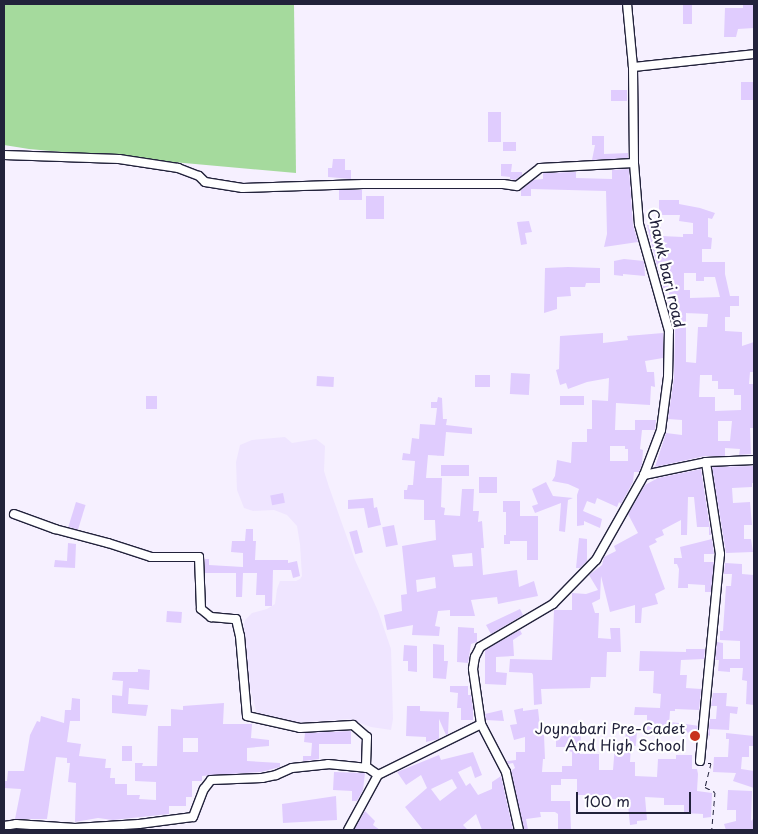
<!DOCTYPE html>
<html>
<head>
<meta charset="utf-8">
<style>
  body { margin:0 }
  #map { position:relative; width:758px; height:834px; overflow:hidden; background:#f6f0ff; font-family:"Playpen Sans",sans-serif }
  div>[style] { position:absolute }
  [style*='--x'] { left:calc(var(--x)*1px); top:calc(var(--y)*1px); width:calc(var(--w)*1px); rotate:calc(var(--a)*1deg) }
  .built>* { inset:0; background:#efe5ff }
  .green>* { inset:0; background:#a5da9d }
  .building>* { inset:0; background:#e0ccfe; transform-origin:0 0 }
  .path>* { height:1px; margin-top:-0.5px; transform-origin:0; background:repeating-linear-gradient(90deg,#22223b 0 5px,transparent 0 9px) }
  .roads { filter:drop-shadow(1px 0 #22223b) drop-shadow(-1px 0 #22223b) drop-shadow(0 1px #22223b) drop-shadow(0 -1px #22223b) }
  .minor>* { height:8px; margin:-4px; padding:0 4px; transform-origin:4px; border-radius:4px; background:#fff }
  .dots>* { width:14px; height:14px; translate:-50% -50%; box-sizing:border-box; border:2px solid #fff; border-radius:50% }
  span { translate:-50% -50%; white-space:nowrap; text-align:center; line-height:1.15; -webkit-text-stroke:4.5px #fff; paint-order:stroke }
  .street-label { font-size:15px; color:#22223b }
  .poi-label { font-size:15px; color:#22223b }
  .right { translate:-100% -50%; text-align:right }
  .frame { position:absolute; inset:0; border:5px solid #22223b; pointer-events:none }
  .scale { position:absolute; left:576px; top:792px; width:115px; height:22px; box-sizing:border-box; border:2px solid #22223b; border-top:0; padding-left:6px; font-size:15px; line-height:18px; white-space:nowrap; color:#22223b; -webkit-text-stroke:4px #fff; paint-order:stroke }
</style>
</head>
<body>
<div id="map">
  <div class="built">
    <div style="clip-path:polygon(285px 437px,292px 443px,316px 439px,325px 446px,324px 471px,329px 487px,355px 560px,378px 611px,391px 649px,393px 719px,391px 730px,371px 727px,348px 719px,293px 723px,257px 714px,248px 681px,243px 629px,245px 620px,252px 613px,267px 609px,275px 604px,277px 589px,280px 581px,296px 581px,300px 579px,302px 576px,300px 544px,297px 526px,287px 515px,274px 510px,253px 511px,244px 508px,237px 490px,236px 462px,240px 445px,252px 440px)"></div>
  </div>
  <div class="green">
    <div style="clip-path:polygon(4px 4px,294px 4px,296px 173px,29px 149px,4px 145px)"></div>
  </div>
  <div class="building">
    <div style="left:683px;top:4px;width:9px;height:20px"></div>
    <div style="clip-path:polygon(743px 5px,754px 5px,754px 28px,738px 29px,736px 37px,724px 37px,725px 8px,743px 8px)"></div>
    <div style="left:741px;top:82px;width:13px;height:18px"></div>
    <div style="left:611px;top:90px;width:16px;height:11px"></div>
    <div style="left:488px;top:112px;width:13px;height:30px"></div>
    <div style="clip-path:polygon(592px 136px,604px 136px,604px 154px,628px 153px,628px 158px,592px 160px,595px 145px,592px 145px)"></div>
    <div style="left:503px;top:142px;width:13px;height:9px"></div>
    <div style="clip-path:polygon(333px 159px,345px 159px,345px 170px,351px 170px,351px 179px,328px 177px,328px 168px,332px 168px)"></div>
    <div style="clip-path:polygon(501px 164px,512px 164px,511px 172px,522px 172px,522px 175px,515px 180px,510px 179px,510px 177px,501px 176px)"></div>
    <div style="clip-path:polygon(629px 169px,633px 225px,638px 242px,604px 247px,607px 234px,606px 191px,531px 189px,531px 196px,521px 196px,521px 190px,533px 180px,543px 179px,543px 173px,576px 172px,576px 178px,612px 179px,612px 170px)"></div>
    <div style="left:339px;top:190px;width:23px;height:10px"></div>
    <div style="left:384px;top:196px;width:23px;height:18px;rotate:90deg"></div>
    <div style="clip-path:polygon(evenodd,659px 200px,679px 200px,679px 204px,700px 208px,715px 213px,712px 219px,708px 218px,708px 237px,712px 238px,711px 249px,702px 249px,702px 262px,725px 262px,725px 274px,730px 296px,739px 296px,739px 306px,730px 306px,730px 317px,725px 317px,725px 331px,742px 332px,742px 346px,754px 342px,754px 372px,750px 372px,749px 384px,754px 384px,754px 428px,750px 428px,751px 454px,739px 455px,740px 449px,725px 448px,725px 456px,705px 456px,655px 467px,666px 433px,682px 435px,682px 420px,668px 419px,674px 378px,675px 331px,669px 310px,669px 288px,663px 288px,661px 270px,658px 270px,647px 225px,661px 225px,661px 236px,683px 237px,683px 234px,693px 234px,693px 223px,679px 221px,680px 215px,659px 215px,659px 200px,684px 273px,696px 273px,696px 281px,704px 281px,704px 277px,715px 277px,720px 297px,690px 298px,690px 290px,684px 290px,684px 273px,659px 200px,686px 313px,708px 314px,707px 327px,698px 327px,696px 363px,686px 362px,686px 313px,659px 200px,700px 375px,712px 375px,712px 381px,718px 381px,718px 389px,734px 389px,734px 395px,741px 395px,741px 410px,715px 411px,715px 397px,699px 397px,700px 375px,659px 200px,718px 421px,732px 421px,730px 441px,718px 441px,718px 421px)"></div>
    <div style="clip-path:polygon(529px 221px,532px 232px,525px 233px,527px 244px,521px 245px,517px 222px)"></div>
    <div style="clip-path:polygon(624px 259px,644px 261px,645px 276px,623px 274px,623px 276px,614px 275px,614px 261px)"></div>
    <div style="clip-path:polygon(568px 267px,600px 268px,600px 283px,586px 283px,585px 287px,570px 287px,571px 296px,557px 297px,557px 309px,544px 313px,545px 268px)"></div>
    <div style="clip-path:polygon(evenodd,603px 333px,603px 343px,628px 340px,627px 336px,663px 333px,663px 358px,645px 361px,647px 372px,654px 372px,655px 387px,651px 386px,650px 405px,616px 403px,615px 430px,635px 430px,635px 420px,656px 420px,655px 430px,642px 430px,640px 449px,643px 450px,642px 464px,639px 472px,634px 472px,633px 482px,621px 504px,619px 502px,617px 507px,597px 498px,595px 504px,587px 501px,583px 511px,602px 519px,600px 528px,584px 521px,584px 525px,577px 526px,577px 495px,579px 489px,568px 484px,552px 481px,555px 476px,557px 460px,571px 463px,572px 442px,587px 442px,587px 429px,592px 429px,592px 400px,608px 401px,609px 378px,587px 382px,568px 389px,566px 383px,560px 385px,556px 370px,559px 369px,560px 336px,603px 333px,610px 446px,625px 446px,625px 449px,628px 449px,628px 461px,610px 461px,610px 446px)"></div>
    <div style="left:511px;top:373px;width:19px;height:21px;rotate:3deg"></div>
    <div style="left:475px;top:375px;width:15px;height:12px"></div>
    <div style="left:317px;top:376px;width:17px;height:10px;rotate:3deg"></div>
    <div style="left:146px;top:396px;width:11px;height:13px"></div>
    <div style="left:584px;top:396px;width:9px;height:24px;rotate:90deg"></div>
    <div style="clip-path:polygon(evenodd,438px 397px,442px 398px,443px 419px,447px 419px,446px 425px,472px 428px,472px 434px,446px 432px,444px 456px,428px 455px,426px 478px,442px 478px,441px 507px,445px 508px,444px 515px,460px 516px,462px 489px,474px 489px,473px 511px,479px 511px,478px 522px,482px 521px,484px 548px,481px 548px,483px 575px,517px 570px,519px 587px,534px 581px,538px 596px,498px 604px,497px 597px,471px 600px,475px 616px,450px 616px,450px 610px,438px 611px,435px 626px,440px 627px,439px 636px,412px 635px,413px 625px,387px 630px,384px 615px,402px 611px,401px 595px,407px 594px,402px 546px,436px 540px,435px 520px,424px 520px,424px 500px,404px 499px,404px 490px,407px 490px,408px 485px,413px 485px,415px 461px,402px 460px,403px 453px,410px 454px,412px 438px,419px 439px,420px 424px,435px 425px,437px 408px,431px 408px,431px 402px,437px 402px,438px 397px,472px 553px,473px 566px,454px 567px,452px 555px,472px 553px,438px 397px,435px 577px,436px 588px,417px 592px,416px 580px,435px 577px)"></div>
    <div style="left:441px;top:465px;width:28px;height:11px"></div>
    <div style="clip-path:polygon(754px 466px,754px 483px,752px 483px,752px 487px,732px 488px,733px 503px,750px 502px,752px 525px,744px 525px,744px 539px,751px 539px,753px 552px,726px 553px,712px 467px)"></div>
    <div style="clip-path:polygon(701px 469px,711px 535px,709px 535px,709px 527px,697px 527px,694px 497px,688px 497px,687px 535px,681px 535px,681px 520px,662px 530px,664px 535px,655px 539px,657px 542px,649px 546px,665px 589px,655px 594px,658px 604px,642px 608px,641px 623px,635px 623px,635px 605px,610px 612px,601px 576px,600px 599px,592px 603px,595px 613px,599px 613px,598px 638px,611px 639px,610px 628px,620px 628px,621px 652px,607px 652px,606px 677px,591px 677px,590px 688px,541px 689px,542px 704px,534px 705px,533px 675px,532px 673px,509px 672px,510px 659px,552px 660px,554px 610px,572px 610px,572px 593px,586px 594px,598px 590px,589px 575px,602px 565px,604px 557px,616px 551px,614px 546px,638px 533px,628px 514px,645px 485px,658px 478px)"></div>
    <div style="left:479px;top:477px;width:18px;height:16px"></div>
    <div style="clip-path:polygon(546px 482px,553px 496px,573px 498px,568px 500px,565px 532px,559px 531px,561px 503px,535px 513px,532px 506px,538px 504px,532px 489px)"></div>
    <div style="left:283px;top:493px;width:10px;height:13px;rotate:79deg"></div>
    <div style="clip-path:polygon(373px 498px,374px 508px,377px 507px,381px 525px,368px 528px,364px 508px,348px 509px,348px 500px)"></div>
    <div style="clip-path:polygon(503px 501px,520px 501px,520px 516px,538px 516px,538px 560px,527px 560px,527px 541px,510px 541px,510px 544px,504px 544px,504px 535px,506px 535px,506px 512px,503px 512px)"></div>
    <div style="left:76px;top:502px;width:10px;height:26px;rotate:17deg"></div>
    <div style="left:394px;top:525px;width:20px;height:12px;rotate:79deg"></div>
    <div style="clip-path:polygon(246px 529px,253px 529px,253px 541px,256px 541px,255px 560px,288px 560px,288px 563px,297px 561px,300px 576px,293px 578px,291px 570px,273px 570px,272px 606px,265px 606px,265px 595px,256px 595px,257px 573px,243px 573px,242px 597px,236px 597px,236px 573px,205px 573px,205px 559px,209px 559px,209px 565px,243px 567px,243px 553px,231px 552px,232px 541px,245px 541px)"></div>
    <div style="left:357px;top:530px;width:23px;height:8px;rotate:75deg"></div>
    <div style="clip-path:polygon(579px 538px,587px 539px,587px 561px,580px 568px,576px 568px)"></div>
    <div style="clip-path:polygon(712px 539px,714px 554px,704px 554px,704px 562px,714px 562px,711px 592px,705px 592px,705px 585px,688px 584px,688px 588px,678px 588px,679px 569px,677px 564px,674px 564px,674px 558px,682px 558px,680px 547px)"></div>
    <div style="clip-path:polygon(68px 543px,76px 544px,75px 568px,54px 567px,55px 560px,67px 561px)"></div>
    <div style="clip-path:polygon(725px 563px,742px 564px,742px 574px,754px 575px,754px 705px,746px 704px,747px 681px,742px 680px,743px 668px,730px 668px,730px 672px,718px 671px,719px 660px,715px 660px,717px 642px,723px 643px,723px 659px,740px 659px,740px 641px,720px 640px,720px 631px,723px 631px,726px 586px,731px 586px,732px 574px,724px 574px)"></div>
    <div style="clip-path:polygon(520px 609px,523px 615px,491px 634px,486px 625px)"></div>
    <div style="left:167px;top:611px;width:15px;height:11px;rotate:4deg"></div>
    <div style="clip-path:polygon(458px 627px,474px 628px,474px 633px,477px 633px,477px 642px,471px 644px,468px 663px,457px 662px)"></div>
    <div style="clip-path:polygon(520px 630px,522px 634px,513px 640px,514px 656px,496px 657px,496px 672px,507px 673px,506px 685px,485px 684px,485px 650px)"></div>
    <div style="clip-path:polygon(433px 644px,444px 645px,444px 661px,448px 661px,446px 679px,433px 678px)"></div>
    <div style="clip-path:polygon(404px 645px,417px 646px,417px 672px,408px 671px,408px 661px,403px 661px)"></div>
    <div style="clip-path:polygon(686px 649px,705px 649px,704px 659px,681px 660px,680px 675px,687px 675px,686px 688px,701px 689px,699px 710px,675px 709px,675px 711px,670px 711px,669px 726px,656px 726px,655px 731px,647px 730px,647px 715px,634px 715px,635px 707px,660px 708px,661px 694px,653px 693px,654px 671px,639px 671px,640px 651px,686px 652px)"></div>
    <div style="clip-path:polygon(138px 669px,150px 670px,149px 690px,129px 688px,128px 704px,148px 705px,146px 716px,112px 713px,112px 695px,122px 696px,123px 681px,112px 680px,113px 672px,138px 672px)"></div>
    <div style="clip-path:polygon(450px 686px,468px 686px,468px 695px,471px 695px,473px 709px,473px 720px,461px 720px,461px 708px,457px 708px,458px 693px,450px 692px)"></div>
    <div style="clip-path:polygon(713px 693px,727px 693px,726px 706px,738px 707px,737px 714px,730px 713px,729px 730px,710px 729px,710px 736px,708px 735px,710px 719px,716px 719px,717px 706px,711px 706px)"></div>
    <div style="clip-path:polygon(evenodd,72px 698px,80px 699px,80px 721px,70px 721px,67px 742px,81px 744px,79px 756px,106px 759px,105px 768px,111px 768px,110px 778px,115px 778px,115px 784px,127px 784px,127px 795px,140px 795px,139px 799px,156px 800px,156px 782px,135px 781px,135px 763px,143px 763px,142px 766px,157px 766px,158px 726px,171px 726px,171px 709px,183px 710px,183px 706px,224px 703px,223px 724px,252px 724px,251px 738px,269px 740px,269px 746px,247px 748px,247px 761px,280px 763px,280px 767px,261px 772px,202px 776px,202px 781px,192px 781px,192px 797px,186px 797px,186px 806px,169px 806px,169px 814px,113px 820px,98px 818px,75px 822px,76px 783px,68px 782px,70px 763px,67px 763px,67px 758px,56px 757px,47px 819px,15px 819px,21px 789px,4px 788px,4px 781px,7px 781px,8px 771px,24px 771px,30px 735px,37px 721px,40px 722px,41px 716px,64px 723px,65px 710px,71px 710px,72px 698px,183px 738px,198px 738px,198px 752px,183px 752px,183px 738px)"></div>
    <div style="clip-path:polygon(407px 706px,420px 706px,420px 711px,449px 712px,448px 734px,446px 735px,439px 719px,439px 739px,426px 742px,426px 737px,406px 736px)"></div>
    <div style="clip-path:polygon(evenodd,523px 708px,523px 711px,538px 709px,540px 727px,567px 724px,568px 734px,581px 734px,580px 754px,599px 754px,599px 770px,613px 770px,615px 745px,631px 746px,630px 762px,635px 762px,635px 776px,657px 777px,658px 759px,676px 759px,676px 755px,692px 755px,692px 769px,697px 769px,698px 774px,697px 791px,712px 793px,711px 817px,703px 818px,703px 814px,684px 813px,684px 805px,664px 805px,664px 798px,645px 797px,647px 820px,637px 821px,637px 824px,630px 825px,628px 805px,621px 805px,621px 799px,610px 799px,610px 795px,577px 795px,577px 779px,561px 779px,561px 785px,551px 785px,551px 801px,570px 801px,571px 830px,558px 830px,558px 814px,555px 812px,540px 812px,541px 817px,526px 819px,528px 830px,524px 830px,511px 771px,515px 768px,513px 763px,508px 764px,507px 761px,516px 760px,516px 752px,525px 752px,525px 737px,514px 740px,510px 725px,517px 724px,514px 710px,523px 708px,544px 735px,556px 735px,556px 747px,569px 747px,569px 751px,572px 752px,572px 766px,562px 766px,562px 772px,542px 772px,543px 759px,545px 759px,544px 735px)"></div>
    <div style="clip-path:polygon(502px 710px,504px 721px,486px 720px,485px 714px)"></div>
    <div style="left:671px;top:722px;width:27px;height:8px;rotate:8deg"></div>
    <div style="clip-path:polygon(351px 731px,351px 744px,319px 744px,319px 759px,303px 761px,303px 756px,311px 756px,312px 743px,304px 742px,305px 733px)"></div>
    <div style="left:626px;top:731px;width:11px;height:14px;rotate:5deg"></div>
    <div style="clip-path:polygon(726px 733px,754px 736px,754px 746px,749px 746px,749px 757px,742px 757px,741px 769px,754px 771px,754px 788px,733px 781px,736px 773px,713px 772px,714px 757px,728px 757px,729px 739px,726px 739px)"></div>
    <div style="left:122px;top:746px;width:10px;height:15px"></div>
    <div style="clip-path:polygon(evenodd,473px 752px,482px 775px,475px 778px,471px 766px,458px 772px,466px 786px,470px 783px,478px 795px,492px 789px,492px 782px,501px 776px,513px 830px,482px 830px,476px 814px,463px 825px,468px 830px,423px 830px,405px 807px,427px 788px,421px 775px,406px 785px,397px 772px,439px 755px,441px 760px,473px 752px,452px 779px,457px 788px,440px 801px,431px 789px,452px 779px)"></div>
    <div style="clip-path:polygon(334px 772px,365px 773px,363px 790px,357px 801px,352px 801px,352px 791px,333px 790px)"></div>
    <div style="clip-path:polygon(728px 790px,752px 791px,751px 821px,754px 818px,754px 830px,726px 830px,724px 824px,736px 821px,736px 810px,727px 810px)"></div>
    <div style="clip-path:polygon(336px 796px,337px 820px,283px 823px,282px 804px)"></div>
    <div style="clip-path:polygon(365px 811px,375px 821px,373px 825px,380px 830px,354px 830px)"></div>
  </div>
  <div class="path">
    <div style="--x:708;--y:763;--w:3;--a:0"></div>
    <div style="--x:711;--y:763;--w:25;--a:104"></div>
    <div style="--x:705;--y:787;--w:11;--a:27"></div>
    <div style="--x:715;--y:792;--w:37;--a:95"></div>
    <div style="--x:712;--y:829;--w:4;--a:166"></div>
  </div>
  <div class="roads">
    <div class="minor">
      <div style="--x:633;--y:67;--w:122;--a:-6.1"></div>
      <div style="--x:4;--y:155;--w:115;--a:2"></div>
      <div style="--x:119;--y:159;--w:60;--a:8.7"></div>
      <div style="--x:178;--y:168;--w:22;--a:21"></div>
      <div style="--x:199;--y:176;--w:8;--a:45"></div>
      <div style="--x:205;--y:182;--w:38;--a:9"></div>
      <div style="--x:243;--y:188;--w:120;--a:-1.9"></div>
      <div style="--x:363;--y:184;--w:140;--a:0"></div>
      <div style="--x:503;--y:184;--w:14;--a:8"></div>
      <div style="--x:517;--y:186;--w:29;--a:-38"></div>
      <div style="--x:540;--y:168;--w:94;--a:-3"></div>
      <div style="--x:644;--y:475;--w:63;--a:-11.8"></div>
      <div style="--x:706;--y:462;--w:48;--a:-2.4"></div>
      <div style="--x:14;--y:514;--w:44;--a:20.1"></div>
      <div style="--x:55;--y:529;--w:55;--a:14.8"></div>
      <div style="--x:108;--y:543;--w:45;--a:18"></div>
      <div style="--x:151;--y:557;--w:48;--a:0"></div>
      <div style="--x:199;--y:557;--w:52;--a:87.8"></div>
      <div style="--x:201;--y:609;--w:13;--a:39"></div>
      <div style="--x:211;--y:617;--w:25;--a:5"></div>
      <div style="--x:236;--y:619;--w:17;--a:77"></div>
      <div style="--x:240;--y:636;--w:80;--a:85"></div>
      <div style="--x:247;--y:716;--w:54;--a:12.8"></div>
      <div style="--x:300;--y:728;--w:53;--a:-3.2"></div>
      <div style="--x:353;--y:725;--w:18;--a:41"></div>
      <div style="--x:367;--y:737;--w:31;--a:92"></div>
      <div style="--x:481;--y:724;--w:54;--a:62.5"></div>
      <div style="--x:506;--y:772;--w:59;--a:77.4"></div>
      <div style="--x:700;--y:761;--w:208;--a:-84.5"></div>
      <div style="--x:720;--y:554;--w:93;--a:-98.7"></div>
      <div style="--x:4;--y:826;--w:12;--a:-9"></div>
      <div style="--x:16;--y:824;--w:59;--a:3.9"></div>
      <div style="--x:75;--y:828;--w:64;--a:-3.6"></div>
      <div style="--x:139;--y:824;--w:54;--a:-7.4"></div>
      <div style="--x:193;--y:817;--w:30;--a:-69"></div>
      <div style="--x:204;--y:789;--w:11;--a:-52"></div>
      <div style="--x:211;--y:780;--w:51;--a:-2.2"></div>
      <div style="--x:262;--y:778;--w:14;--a:-12"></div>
      <div style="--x:276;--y:775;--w:17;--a:-24"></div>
      <div style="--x:292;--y:768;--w:36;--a:-6"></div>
      <div style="--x:328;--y:764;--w:40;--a:5.7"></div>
      <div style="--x:368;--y:768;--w:12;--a:35"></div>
      <div style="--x:348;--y:830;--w:63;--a:-61.4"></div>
      <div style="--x:378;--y:775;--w:115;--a:-26.3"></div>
      <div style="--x:481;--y:724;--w:56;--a:-98.3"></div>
      <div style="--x:473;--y:669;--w:12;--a:-81"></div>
      <div style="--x:475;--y:657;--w:11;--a:-63"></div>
      <div style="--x:480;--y:647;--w:85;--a:-30.5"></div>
      <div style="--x:553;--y:604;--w:62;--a:-45.7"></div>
      <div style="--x:596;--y:560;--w:98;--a:-60.5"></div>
      <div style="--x:644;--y:475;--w:48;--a:-69.3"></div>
      <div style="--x:661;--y:430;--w:53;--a:-82.5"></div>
      <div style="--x:668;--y:377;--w:46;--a:-88.8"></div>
      <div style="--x:669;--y:331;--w:111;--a:-105.7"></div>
      <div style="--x:639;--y:224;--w:61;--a:-94.7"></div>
      <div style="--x:634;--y:163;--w:96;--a:-90.6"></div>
      <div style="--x:633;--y:67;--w:63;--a:-95.4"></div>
    </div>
  </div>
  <div class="dots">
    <div style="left:695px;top:736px;background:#c8321e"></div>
  </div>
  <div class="street-label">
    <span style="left:667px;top:268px;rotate:77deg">Chawk bari road</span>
  </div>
  <div class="poi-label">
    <span class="right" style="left:685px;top:736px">Joynabari Pre-Cadet<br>And High School</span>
  </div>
  <div class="frame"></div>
  <div class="scale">100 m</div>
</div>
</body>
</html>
